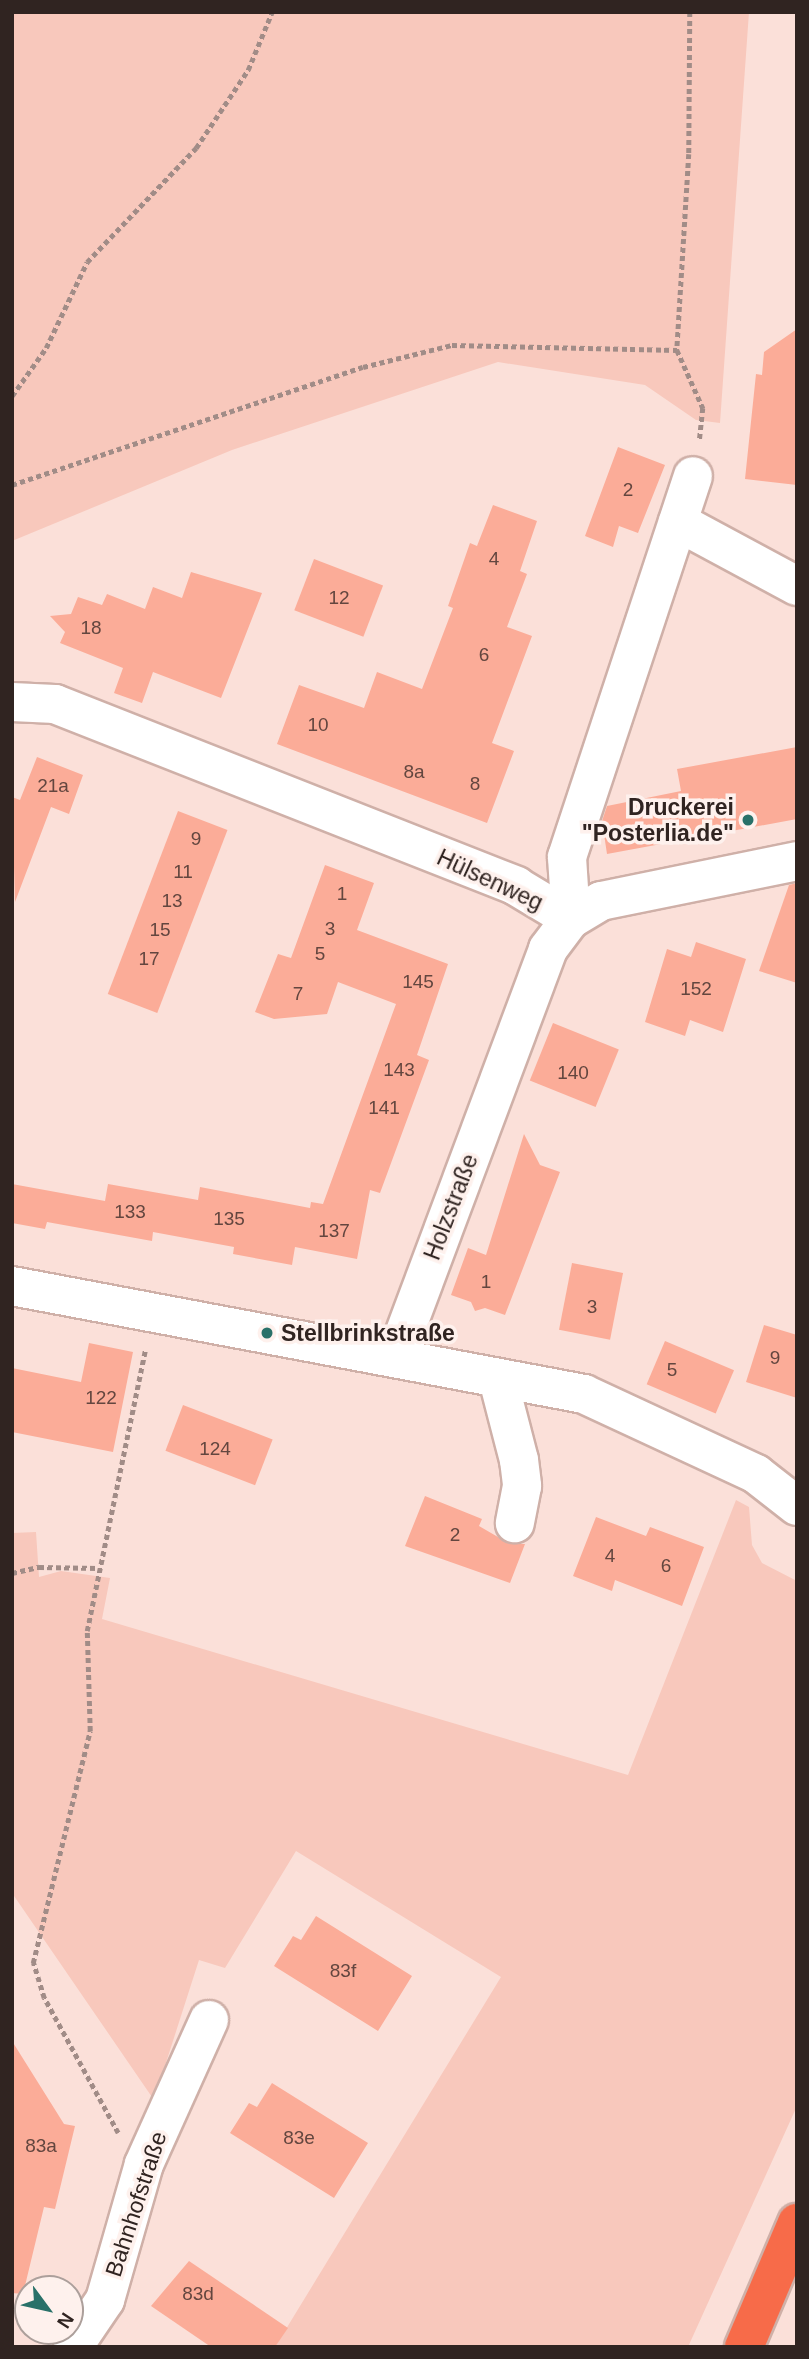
<!DOCTYPE html>
<html>
<head>
<meta charset="utf-8">
<style>
  body { margin:0 }
  #map { position:relative; width:809px; height:2359px; overflow:hidden; background:#fbe0d9; font-family:Helvetica,sans-serif }
  div>[style] { position:absolute }
  [style*='--x'] { left:calc(var(--x)*1px); top:calc(var(--y)*1px); width:calc(var(--w)*1px); rotate:calc(var(--a)*1deg) }
  .green>* { inset:0; background:#f8c8bc }
  .building>* { inset:0; background:#fbac98; transform-origin:0 0 }
  .path>* { height:4.5px; margin-top:-2.25px; transform-origin:0; background:repeating-linear-gradient(90deg,#a18c87 0 5px,transparent 0 8.5px) }
  .roads { filter:drop-shadow(2px 0 #cfb0a8) drop-shadow(-2px 0 #cfb0a8) drop-shadow(0 2px #cfb0a8) drop-shadow(0 -2px #cfb0a8) }
  .minor>* { height:38px; margin:-19px; padding:0 19px; transform-origin:19px; border-radius:19px; background:#fff }
  .highway>* { height:38px; margin:-19px; padding:0 19px; transform-origin:19px; border-radius:19px; background:#f76b49 }
  .dots>* { width:19px; height:19px; translate:-50% -50%; box-sizing:border-box; border:4px solid #fef1ed; border-radius:50% }
  span { translate:-50% -50%; white-space:nowrap; text-align:center; line-height:1.15; -webkit-text-stroke:7px #fef1ed; paint-order:stroke }
  .number-label { font-size:19px; color:#63463f }
  .number-label span { -webkit-text-stroke-width:0 }
  .poi-label { font-size:23px; color:#302421; font-weight:700 }
  .right { translate:-100% -50%; text-align:right }
  .left { translate:0 -50%; text-align:left }
  .street-label { font-size:23px; color:#302421 }
  .frame { position:absolute; inset:0; border:14px solid #302421; pointer-events:none }
  .north { position:absolute; left:14px; top:2275px; width:70px; height:70px; box-sizing:border-box; background:#fef1ed; border:2px solid #ac9f9b; border-radius:50%; rotate:123deg; font-size:19px; font-weight:700; line-height:28px; text-align:center; color:#302421 }
  .north::after { content:''; display:block; margin:auto; width:24px; height:32px; background:#297169; clip-path:polygon(50% 0,100% 100%,50% 72%,0 100%) }
</style>
</head>
<body>
<div id="map">
  <div class="green">
    <div style="clip-path:polygon(12px 12px,749px 12px,720px 423px,696px 420px,645px 385px,498px 362px,232px 450px,12px 541px)"></div>
    <div style="clip-path:polygon(736px 1500px,749px 1507px,752px 1545px,762px 1563px,797px 1581px,797px 2106px,688px 2347px,275px 2347px,501px 1977px,296px 1851px,225px 1968px,199px 1960px,154px 2100px,12px 1893px,12px 1533px,36px 1532px,39px 1577px,61px 1571px,110px 1578px,102px 1619px,628px 1775px)"></div>
  </div>
  <div class="building">
    <div style="clip-path:polygon(797px 329px,797px 485px,745px 479px,756px 374px,762px 375px,764px 352px)"></div>
    <div style="clip-path:polygon(618px 447px,665px 465px,638px 533px,619px 526px,613px 547px,585px 536px)"></div>
    <div style="clip-path:polygon(493px 505px,537px 521px,520px 571px,527px 574px,507px 627px,532px 636px,492px 743px,514px 751px,487px 823px,277px 744px,299px 685px,364px 708px,377px 672px,422px 689px,453px 608px,448px 606px,470px 543px,477px 546px)"></div>
    <div style="left:314px;top:559px;width:74px;height:55px;rotate:21deg"></div>
    <div style="clip-path:polygon(191px 572px,262px 593px,221px 698px,153px 672px,142px 703px,114px 693px,123px 668px,60px 643px,65px 632px,50px 616px,71px 614px,78px 597px,102px 605px,107px 594px,145px 609px,153px 587px,182px 598px)"></div>
    <div style="clip-path:polygon(797px 747px,797px 819px,607px 854px,602px 821px,607px 806px,681px 791px,677px 769px)"></div>
    <div style="clip-path:polygon(37px 757px,83px 775px,69px 814px,51px 807px,15px 902px,12px 797px,20px 800px)"></div>
    <div style="left:178px;top:811px;width:53px;height:196px;rotate:21deg"></div>
    <div style="clip-path:polygon(325px 865px,374px 883px,357px 930px,448px 964px,417px 1055px,429px 1060px,380px 1193px,370px 1190px,357px 1259px,295px 1247px,292px 1265px,233px 1254px,234px 1247px,153px 1232px,152px 1241px,47px 1222px,45px 1229px,12px 1223px,12px 1184px,105px 1201px,108px 1184px,198px 1200px,200px 1187px,310px 1208px,311px 1202px,323px 1204px,396px 1004px,338px 982px,327px 1014px,274px 1019px,255px 1012px,278px 954px,291px 958px)"></div>
    <div style="clip-path:polygon(797px 883px,797px 983px,759px 971px,789px 885px)"></div>
    <div style="clip-path:polygon(696px 942px,746px 959px,723px 1032px,690px 1020px,685px 1036px,645px 1022px,667px 949px,691px 957px)"></div>
    <div style="left:553px;top:1023px;width:71px;height:62px;rotate:22deg"></div>
    <div style="clip-path:polygon(524px 1134px,540px 1165px,560px 1172px,505px 1315px,485px 1308px,475px 1311px,471px 1302px,451px 1295px,468px 1248px,486px 1255px)"></div>
    <div style="left:572px;top:1263px;width:52px;height:68px;rotate:11deg"></div>
    <div style="clip-path:polygon(764px 1325px,797px 1335px,797px 1398px,746px 1382px)"></div>
    <div style="left:665px;top:1341px;width:75px;height:47px;rotate:23deg"></div>
    <div style="clip-path:polygon(89px 1343px,133px 1352px,113px 1452px,12px 1432px,12px 1368px,81px 1382px)"></div>
    <div style="left:183px;top:1405px;width:96px;height:49px;rotate:21deg"></div>
    <div style="clip-path:polygon(425px 1496px,482px 1519px,479px 1526px,510px 1544px,525px 1544px,510px 1583px,405px 1546px)"></div>
    <div style="clip-path:polygon(596px 1517px,646px 1536px,650px 1527px,704px 1547px,682px 1606px,615px 1580px,612px 1591px,573px 1576px)"></div>
    <div style="clip-path:polygon(316px 1916px,412px 1976px,378px 2031px,274px 1966px,293px 1936px,301px 1940px)"></div>
    <div style="clip-path:polygon(12px 2041px,64px 2124px,75px 2126px,55px 2209px,44px 2207px,23px 2294px,12px 2293px)"></div>
    <div style="clip-path:polygon(272px 2083px,368px 2143px,334px 2198px,230px 2133px,249px 2103px,257px 2107px)"></div>
    <div style="clip-path:polygon(189px 2261px,288px 2328px,275px 2347px,211px 2347px,151px 2306px)"></div>
  </div>
  <div class="path">
    <div style="--x:690;--y:12;--w:142;--a:90.4"></div>
    <div style="--x:689;--y:154;--w:196;--a:93.5"></div>
    <div style="--x:677;--y:350;--w:64;--a:65.9"></div>
    <div style="--x:703;--y:408;--w:31;--a:96"></div>
    <div style="--x:12;--y:396;--w:59;--a:-54.7"></div>
    <div style="--x:46;--y:348;--w:95;--a:-64.5"></div>
    <div style="--x:87;--y:262;--w:158;--a:-46.3"></div>
    <div style="--x:196;--y:148;--w:94;--a:-56.3"></div>
    <div style="--x:248;--y:70;--w:63;--a:-67.5"></div>
    <div style="--x:12;--y:485;--w:370;--a:-18.6"></div>
    <div style="--x:363;--y:367;--w:92;--a:-13.9"></div>
    <div style="--x:452;--y:345;--w:225;--a:1.3"></div>
    <div style="--x:12;--y:1573;--w:28;--a:-13"></div>
    <div style="--x:39;--y:1567;--w:60;--a:1"></div>
    <div style="--x:118;--y:2133;--w:154;--a:-118.7"></div>
    <div style="--x:44;--y:1998;--w:37;--a:-107"></div>
    <div style="--x:33;--y:1963;--w:239;--a:-76.2"></div>
    <div style="--x:90;--y:1731;--w:100;--a:-91.7"></div>
    <div style="--x:87;--y:1631;--w:287;--a:-78.3"></div>
  </div>
  <div class="roads">
    <div class="minor">
      <div style="--x:678;--y:522;--w:135;--a:28.3"></div>
      <div style="--x:12;--y:702;--w:43;--a:2.7"></div>
      <div style="--x:55;--y:704;--w:496;--a:21.5"></div>
      <div style="--x:516;--y:886;--w:64;--a:31"></div>
      <div style="--x:571;--y:919;--w:62;--a:-93.7"></div>
      <div style="--x:567;--y:857;--w:401;--a:-71.7"></div>
      <div style="--x:12;--y:1286;--w:582;--a:10.69"></div>
      <div style="--x:584;--y:1394;--w:190;--a:24.9"></div>
      <div style="--x:756;--y:1474;--w:52;--a:38"></div>
      <div style="--x:396;--y:1356;--w:434;--a:-69.5"></div>
      <div style="--x:548;--y:949;--w:38;--a:-53"></div>
      <div style="--x:571;--y:919;--w:35;--a:-31"></div>
      <div style="--x:601;--y:901;--w:200;--a:-11.5"></div>
      <div style="--x:498;--y:1379;--w:84;--a:75.5"></div>
      <div style="--x:519;--y:1460;--w:26;--a:83"></div>
      <div style="--x:522;--y:1486;--w:38;--a:101"></div>
      <div style="--x:73;--y:2347;--w:57;--a:-55.8"></div>
      <div style="--x:105;--y:2300;--w:141;--a:-74"></div>
      <div style="--x:144;--y:2164;--w:158;--a:-65.7"></div>
    </div>
    <div class="highway">
      <div style="--x:744;--y:2347;--w:135;--a:-66.9"></div>
    </div>
  </div>
  <div class="dots">
    <div style="left:748px;top:820px;background:#297169"></div>
    <div style="left:267px;top:1333px;background:#297169"></div>
  </div>
  <div class="number-label">
    <span style="left:628px;top:490px">2</span>
    <span style="left:494px;top:559px">4</span>
    <span style="left:339px;top:598px">12</span>
    <span style="left:91px;top:628px">18</span>
    <span style="left:484px;top:655px">6</span>
    <span style="left:318px;top:725px">10</span>
    <span style="left:414px;top:772px">8a</span>
    <span style="left:475px;top:784px">8</span>
    <span style="left:53px;top:786px">21a</span>
    <span style="left:196px;top:839px">9</span>
    <span style="left:183px;top:872px">11</span>
    <span style="left:342px;top:894px">1</span>
    <span style="left:172px;top:901px">13</span>
    <span style="left:330px;top:929px">3</span>
    <span style="left:160px;top:930px">15</span>
    <span style="left:320px;top:954px">5</span>
    <span style="left:149px;top:959px">17</span>
    <span style="left:418px;top:982px">145</span>
    <span style="left:696px;top:989px">152</span>
    <span style="left:298px;top:994px">7</span>
    <span style="left:399px;top:1070px">143</span>
    <span style="left:573px;top:1073px">140</span>
    <span style="left:384px;top:1108px">141</span>
    <span style="left:130px;top:1212px">133</span>
    <span style="left:229px;top:1219px">135</span>
    <span style="left:334px;top:1231px">137</span>
    <span style="left:486px;top:1282px">1</span>
    <span style="left:592px;top:1307px">3</span>
    <span style="left:775px;top:1358px">9</span>
    <span style="left:672px;top:1370px">5</span>
    <span style="left:101px;top:1398px">122</span>
    <span style="left:215px;top:1449px">124</span>
    <span style="left:455px;top:1535px">2</span>
    <span style="left:610px;top:1556px">4</span>
    <span style="left:666px;top:1566px">6</span>
    <span style="left:343px;top:1971px">83f</span>
    <span style="left:299px;top:2138px">83e</span>
    <span style="left:41px;top:2146px">83a</span>
    <span style="left:198px;top:2294px">83d</span>
  </div>
  <div class="poi-label">
    <span class="right" style="left:734px;top:820px">Druckerei<br>"Posterlia.de"</span>
    <span class="left" style="left:281px;top:1333px">Stellbrinkstraße</span>
  </div>
  <div class="street-label">
    <span style="left:490px;top:880px;rotate:25deg">Hülsenweg</span>
    <span style="left:451px;top:1207px;rotate:-69deg">Holzstraße</span>
    <span style="left:136px;top:2204px;rotate:-72deg">Bahnhofstraße</span>
  </div>
  <div class="frame"></div>
  <div class="north">N</div>
</div>
</body>
</html>
